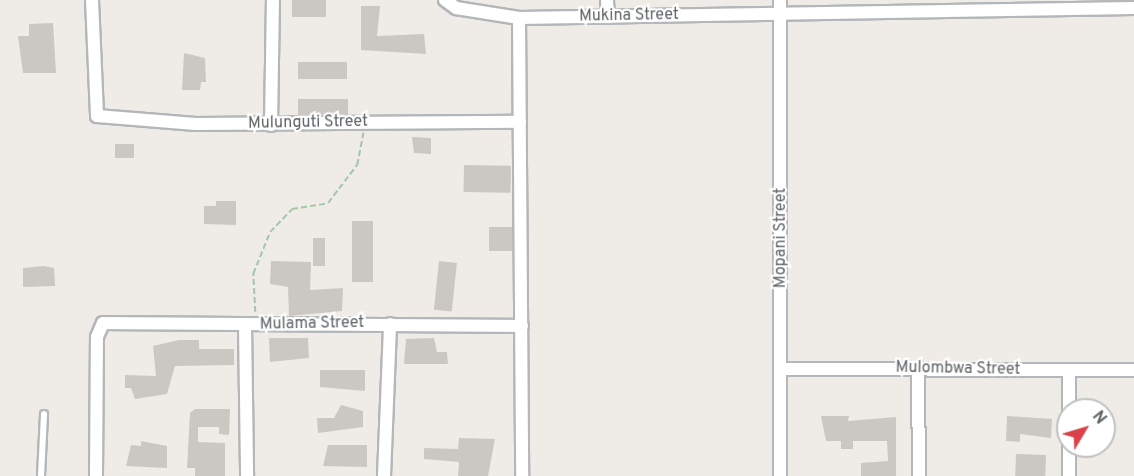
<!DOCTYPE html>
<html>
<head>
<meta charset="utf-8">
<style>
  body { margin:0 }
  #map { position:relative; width:1134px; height:476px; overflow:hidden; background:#efece7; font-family:Overpass,sans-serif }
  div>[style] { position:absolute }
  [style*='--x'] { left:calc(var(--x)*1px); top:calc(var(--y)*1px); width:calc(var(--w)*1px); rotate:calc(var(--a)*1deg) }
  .building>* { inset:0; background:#cbc7c3; transform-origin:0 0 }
  .path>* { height:1.5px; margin-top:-0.75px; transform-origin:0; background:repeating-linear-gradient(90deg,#a1c7a7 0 6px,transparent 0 9px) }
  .roads { filter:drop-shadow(2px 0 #b4b7ba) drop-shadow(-2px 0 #b4b7ba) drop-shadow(0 2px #b4b7ba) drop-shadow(0 -2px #b4b7ba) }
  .lane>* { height:6px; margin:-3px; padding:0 3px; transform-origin:3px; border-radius:3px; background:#fff }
  .street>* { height:12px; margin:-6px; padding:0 6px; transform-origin:6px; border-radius:6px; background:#fff }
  span { translate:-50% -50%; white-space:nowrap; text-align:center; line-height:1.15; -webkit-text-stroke:4.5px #fff; paint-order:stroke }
  .street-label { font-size:16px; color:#5e6366 }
  .north { position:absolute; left:1056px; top:398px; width:60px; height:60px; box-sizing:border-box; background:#fff; border:2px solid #bfc1c2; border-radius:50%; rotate:52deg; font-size:16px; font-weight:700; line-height:24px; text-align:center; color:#5e6366 }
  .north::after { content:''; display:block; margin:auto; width:21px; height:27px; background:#db4149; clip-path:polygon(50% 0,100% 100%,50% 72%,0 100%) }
</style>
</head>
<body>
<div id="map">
  <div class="building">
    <div style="left:292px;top:0;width:34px;height:17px"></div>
    <div style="clip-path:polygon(361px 6px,380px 6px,377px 36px,424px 34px,426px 54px,361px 50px)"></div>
    <div style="clip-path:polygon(53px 23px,56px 73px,23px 73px,18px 36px,29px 36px,29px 24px)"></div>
    <div style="clip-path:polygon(184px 53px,205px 58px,206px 82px,201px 82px,200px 90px,182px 90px)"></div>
    <div style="left:298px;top:62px;width:49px;height:17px"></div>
    <div style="left:298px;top:99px;width:50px;height:16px"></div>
    <div style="clip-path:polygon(412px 137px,431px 138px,431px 154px,414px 153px)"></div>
    <div style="left:115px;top:144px;width:19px;height:14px"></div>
    <div style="left:464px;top:165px;width:47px;height:27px;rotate:1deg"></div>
    <div style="clip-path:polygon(216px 201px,236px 201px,236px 225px,204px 224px,204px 206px,216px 206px)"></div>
    <div style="left:352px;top:221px;width:21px;height:61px"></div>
    <div style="left:489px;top:227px;width:23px;height:24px"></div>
    <div style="left:313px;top:238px;width:12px;height:28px"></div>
    <div style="clip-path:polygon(271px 261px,311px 262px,310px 290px,343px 288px,342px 311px,289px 316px,288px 287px,270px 284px)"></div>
    <div style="left:439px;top:261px;width:18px;height:49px;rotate:6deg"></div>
    <div style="clip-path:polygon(44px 266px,54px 268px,55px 286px,23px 287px,23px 268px)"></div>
    <div style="clip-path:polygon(269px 338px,308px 338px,309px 358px,270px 362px)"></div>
    <div style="clip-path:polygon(434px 338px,437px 352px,447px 352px,448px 364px,404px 364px,406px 339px)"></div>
    <div style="clip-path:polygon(179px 340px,199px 340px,199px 349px,234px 349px,234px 365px,175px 366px,167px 394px,135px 399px,131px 388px,125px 388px,125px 375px,156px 376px,153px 346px)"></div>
    <div style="clip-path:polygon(320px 370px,365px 370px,365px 391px,320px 387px)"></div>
    <div style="clip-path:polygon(341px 405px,363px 411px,363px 427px,318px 433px,317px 418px,334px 418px)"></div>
    <div style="clip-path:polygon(195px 409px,230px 409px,229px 435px,219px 434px,219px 427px,198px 427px,198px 442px,225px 443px,225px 476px,195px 476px,195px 468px,187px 468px,190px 413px)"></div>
    <div style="clip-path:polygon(821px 416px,849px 416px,848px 421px,896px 417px,896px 476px,861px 476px,861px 463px,888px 461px,887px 441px,853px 441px,853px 449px,841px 449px,841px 441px,826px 441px)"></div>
    <div style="clip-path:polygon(1007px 416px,1052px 419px,1051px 438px,1020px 434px,1020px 442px,1006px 441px)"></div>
    <div style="clip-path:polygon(459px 438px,495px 439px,488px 476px,458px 476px,459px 462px,424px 459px,424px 448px,458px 449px)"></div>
    <div style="clip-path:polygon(141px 441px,167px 446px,167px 468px,126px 466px,131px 445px,141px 446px)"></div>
    <div style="clip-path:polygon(328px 445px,367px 445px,367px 467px,323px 466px)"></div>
    <div style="left:1016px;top:454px;width:30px;height:22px;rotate:2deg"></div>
  </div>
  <div class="path">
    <div style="--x:255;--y:312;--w:38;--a:-93"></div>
    <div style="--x:253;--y:274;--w:45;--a:-68"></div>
    <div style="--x:270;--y:232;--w:32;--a:-46"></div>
    <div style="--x:292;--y:209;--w:36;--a:-9"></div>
    <div style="--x:328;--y:203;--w:48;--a:-52.7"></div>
    <div style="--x:357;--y:165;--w:33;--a:-79"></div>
  </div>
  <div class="roads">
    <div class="lane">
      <div style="--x:41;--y:476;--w:62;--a:-87.2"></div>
    </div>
    <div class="street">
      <div style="--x:92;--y:0;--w:116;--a:87.5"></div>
      <div style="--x:97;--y:116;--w:99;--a:4.6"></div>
      <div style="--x:196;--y:124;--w:324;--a:-0.4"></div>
      <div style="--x:445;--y:0;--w:14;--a:36"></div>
      <div style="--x:456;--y:8;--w:64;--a:9"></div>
      <div style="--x:519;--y:18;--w:615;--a:-0.93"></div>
      <div style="--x:607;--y:0;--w:17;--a:87"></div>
      <div style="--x:780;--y:0;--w:476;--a:90"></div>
      <div style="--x:519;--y:18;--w:458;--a:89.6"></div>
      <div style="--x:271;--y:125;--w:125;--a:-89.1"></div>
      <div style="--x:245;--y:325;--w:151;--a:89.2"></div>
      <div style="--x:781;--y:369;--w:353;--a:0.2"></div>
      <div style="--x:918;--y:369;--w:107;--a:89.5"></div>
      <div style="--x:1069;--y:371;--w:39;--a:90"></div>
      <div style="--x:1069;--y:446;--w:30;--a:90"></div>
      <div style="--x:96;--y:476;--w:139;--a:-89.6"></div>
      <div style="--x:97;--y:337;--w:15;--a:-67"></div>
      <div style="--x:103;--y:323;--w:419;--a:0.4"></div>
      <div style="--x:384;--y:476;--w:152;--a:-87.7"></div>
    </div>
  </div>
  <div class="street-label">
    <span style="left:629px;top:16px;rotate:-1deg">Mukina Street</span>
    <span style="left:308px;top:123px;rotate:-1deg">Mulunguti Street</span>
    <span style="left:781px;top:238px;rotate:-90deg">Mopani Street</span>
    <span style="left:312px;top:324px;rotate:-1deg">Mulama Street</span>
    <span style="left:958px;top:369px;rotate:1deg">Mulombwa Street</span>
  </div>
  <div class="north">N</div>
</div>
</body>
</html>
